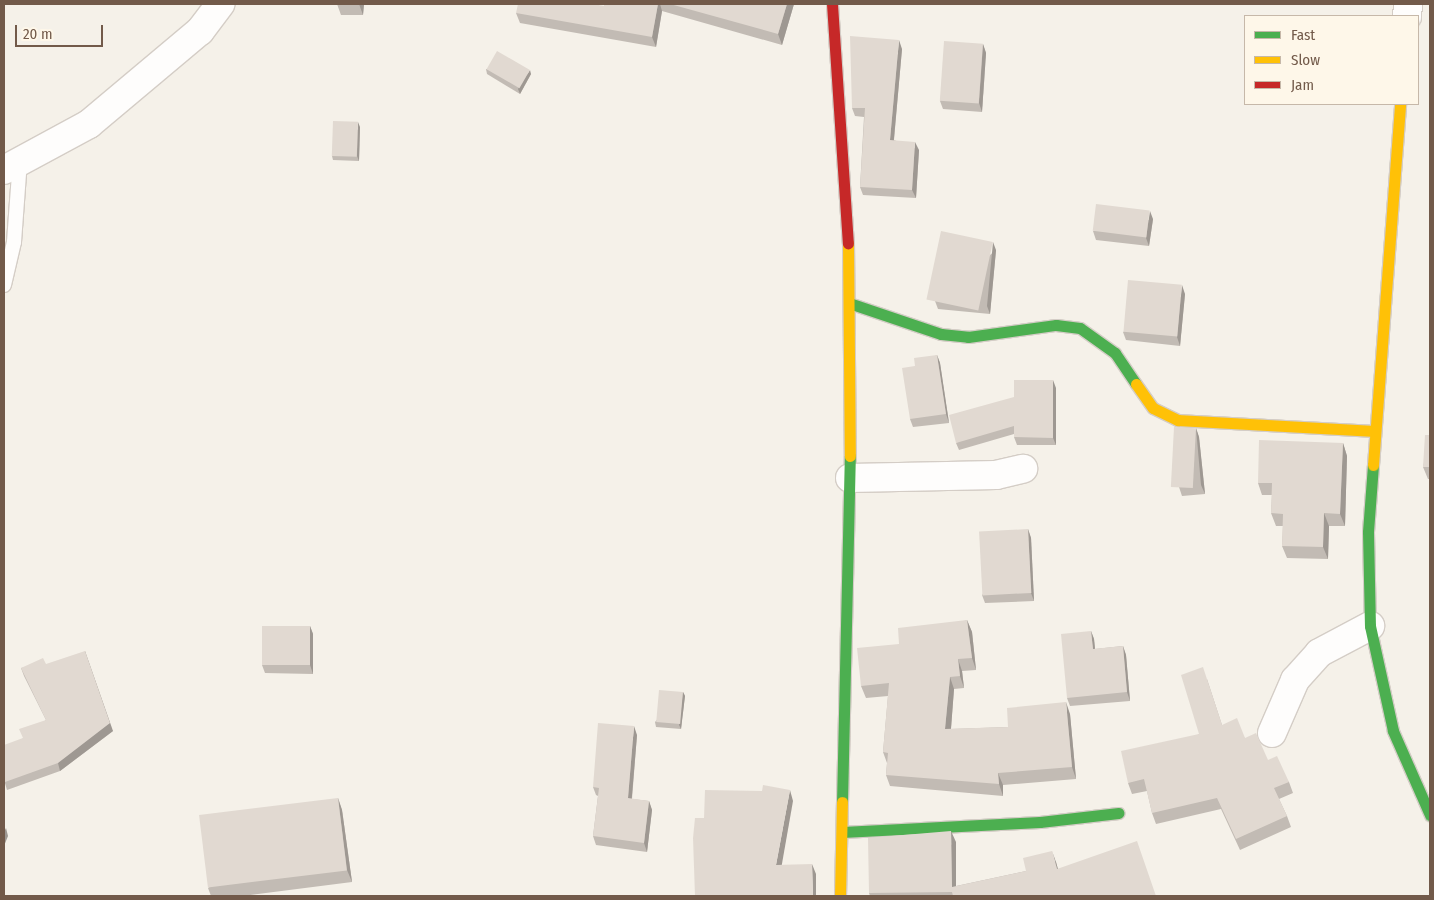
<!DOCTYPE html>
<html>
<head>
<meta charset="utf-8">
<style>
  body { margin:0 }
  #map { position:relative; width:1434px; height:900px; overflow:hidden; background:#f5f1e9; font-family:"Fira Sans Condensed",sans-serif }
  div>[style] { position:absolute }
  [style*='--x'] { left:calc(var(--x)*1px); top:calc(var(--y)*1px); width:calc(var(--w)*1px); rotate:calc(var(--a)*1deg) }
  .roads { filter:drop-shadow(1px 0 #d4cdc6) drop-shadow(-1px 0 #d4cdc6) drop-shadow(0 1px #d4cdc6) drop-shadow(0 -1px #d4cdc6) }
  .lane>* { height:14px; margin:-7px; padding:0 7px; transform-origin:7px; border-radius:7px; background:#fefdfc }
  .street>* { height:28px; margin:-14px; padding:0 14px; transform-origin:14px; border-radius:14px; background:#fefdfc }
  .fast>* { height:11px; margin:-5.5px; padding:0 5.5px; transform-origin:5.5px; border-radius:5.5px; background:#4caf50 }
  .slow>* { height:11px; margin:-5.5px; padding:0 5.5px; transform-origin:5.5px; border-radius:5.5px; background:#ffc107 }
  .jam>* { height:11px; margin:-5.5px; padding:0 5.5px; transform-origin:5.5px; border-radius:5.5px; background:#c62828 }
  .wall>* { inset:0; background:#c2bbb4 }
  .shaded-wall>* { inset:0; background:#9e9892 }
  .building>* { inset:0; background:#e1d9d1; transform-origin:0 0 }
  span { translate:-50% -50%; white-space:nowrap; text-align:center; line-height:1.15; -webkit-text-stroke:5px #fef7e9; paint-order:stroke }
  .frame { position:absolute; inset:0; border:5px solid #725a4a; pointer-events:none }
  .legend { position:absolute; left:1244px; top:15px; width:175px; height:90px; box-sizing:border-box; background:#fef7e9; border:1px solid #c6b8a9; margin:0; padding:6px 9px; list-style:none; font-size:15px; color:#725a4a }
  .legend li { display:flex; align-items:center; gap:10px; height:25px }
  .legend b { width:25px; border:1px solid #c6b8a9 }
  .scale { position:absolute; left:15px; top:25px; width:88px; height:22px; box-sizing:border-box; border:2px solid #725a4a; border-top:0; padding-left:6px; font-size:15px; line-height:18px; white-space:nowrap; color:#725a4a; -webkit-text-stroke:4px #fef7e9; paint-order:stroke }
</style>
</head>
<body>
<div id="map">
  <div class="roads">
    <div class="lane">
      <div style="--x:4;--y:285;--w:44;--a:-76.9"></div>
      <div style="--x:14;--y:242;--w:81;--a:-85.8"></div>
    </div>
    <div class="street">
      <div style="--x:1407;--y:16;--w:12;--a:-85"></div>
      <div style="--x:4;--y:170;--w:97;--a:-28.4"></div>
      <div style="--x:89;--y:124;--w:145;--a:-40"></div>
      <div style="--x:200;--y:31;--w:34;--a:-53"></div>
      <div style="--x:850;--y:478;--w:146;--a:-1.2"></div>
      <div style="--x:996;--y:475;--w:28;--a:-13"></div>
      <div style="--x:1272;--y:733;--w:58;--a:-66.5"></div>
      <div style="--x:1295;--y:680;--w:36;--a:-48"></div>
      <div style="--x:1319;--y:653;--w:58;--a:-27.9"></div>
    </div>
    <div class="fast">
      <div style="--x:849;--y:303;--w:97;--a:18.6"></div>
      <div style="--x:941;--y:334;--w:27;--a:6"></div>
      <div style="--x:968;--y:337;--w:89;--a:-7.8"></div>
      <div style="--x:1056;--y:325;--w:24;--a:7"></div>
      <div style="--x:1080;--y:328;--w:43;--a:35.5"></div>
      <div style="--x:1115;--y:353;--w:37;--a:56"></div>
      <div style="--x:1373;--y:465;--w:67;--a:94.3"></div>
      <div style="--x:1368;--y:532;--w:94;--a:88.8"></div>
      <div style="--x:1370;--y:626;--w:107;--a:77.6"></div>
      <div style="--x:1393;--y:731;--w:92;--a:66.2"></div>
      <div style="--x:842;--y:802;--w:346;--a:-88.7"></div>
      <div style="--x:842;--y:832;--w:198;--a:-2.9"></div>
      <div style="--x:1040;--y:822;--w:79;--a:-6.6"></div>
    </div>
    <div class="slow">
      <div style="--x:848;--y:243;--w:213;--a:89.5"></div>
      <div style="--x:1136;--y:384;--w:29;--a:55"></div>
      <div style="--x:1153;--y:408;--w:28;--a:26"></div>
      <div style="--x:1178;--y:420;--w:196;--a:3.2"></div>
      <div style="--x:1373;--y:465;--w:362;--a:-85.7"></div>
      <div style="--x:840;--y:896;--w:94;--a:-88.8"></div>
    </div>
    <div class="jam">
      <div style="--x:832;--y:4;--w:240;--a:86.2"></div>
    </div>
  </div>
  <div class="wall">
    <div style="clip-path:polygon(337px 4px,364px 4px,363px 15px,341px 15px)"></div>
    <div style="clip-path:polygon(604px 4px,794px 4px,782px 45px,662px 11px,656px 47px,520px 23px,516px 13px,604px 6px)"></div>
    <div style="clip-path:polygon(983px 44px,986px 53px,982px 112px,943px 109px,940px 101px)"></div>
    <div style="clip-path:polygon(902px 49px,894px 140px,919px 150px,916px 198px,863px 195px,860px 187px,864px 117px,855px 116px,852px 108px)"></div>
    <div style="clip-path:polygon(486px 69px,531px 74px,520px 94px,487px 74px)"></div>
    <div style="clip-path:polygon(360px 127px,359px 161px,333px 160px,332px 156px)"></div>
    <div style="clip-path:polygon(1153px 219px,1149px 246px,1096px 240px,1093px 231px)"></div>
    <div style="clip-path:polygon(996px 250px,990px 314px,938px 309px,935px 301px)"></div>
    <div style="clip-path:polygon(1185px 294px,1180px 346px,1126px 340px,1123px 332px)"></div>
    <div style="clip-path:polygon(937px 355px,940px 363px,949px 423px,913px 427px,910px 419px,915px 366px)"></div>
    <div style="clip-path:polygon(1056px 388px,1056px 445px,1017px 445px,1014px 437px,1014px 434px,959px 450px,956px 443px)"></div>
    <div style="clip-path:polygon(1196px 428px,1199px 437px,1205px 494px,1182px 496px,1179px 487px)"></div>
    <div style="clip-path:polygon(1430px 435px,1430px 479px,1428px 479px,1423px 467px)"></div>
    <div style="clip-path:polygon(1343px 443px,1347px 456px,1345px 526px,1329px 526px,1328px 559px,1287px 558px,1282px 546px,1283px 526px,1276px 526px,1271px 513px,1272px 495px,1262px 495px,1258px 483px)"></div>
    <div style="clip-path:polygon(1028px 529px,1031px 538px,1034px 601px,985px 603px,982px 595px)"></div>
    <div style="clip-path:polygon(967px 620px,972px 632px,976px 670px,962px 671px,964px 688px,954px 689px,951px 729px,1008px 727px,1070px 714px,1076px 779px,1003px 785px,1003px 796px,890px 786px,886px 775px,887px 763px,883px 752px,888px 696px,866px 698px,861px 686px,899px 644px)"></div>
    <div style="clip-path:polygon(310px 626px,313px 634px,313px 674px,265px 673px,262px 665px)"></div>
    <div style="clip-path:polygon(1091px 631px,1094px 639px,1095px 649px,1123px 646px,1126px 655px,1130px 701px,1070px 706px,1067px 698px)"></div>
    <div style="clip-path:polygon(46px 664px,113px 731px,60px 771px,7px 790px,4px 780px,23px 738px,46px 720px,24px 676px,21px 668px)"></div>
    <div style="clip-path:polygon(1207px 679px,1222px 725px,1245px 738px,1289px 782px,1293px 793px,1279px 799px,1287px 816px,1291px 827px,1240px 850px,1221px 809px,1156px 824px,1152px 813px,1147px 791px,1132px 794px,1128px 783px,1199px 734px)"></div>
    <div style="clip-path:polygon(683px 692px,685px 696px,681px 729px,656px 727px,655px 722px)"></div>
    <div style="clip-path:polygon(637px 735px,632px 799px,649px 801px,652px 810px,647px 852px,596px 845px,593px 836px,598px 796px,596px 795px,593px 787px)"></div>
    <div style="clip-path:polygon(338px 798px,342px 810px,352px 882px,243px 896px,211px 896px,208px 888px)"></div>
    <div style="clip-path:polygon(956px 842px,956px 886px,1026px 871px,1056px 862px,1058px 869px,1156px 896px,870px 896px,869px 893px)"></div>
  </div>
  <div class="shaded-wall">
    <div style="clip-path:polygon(359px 4px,364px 4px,363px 15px)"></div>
    <div style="clip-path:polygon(658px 4px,660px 4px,662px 11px,656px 47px,652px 37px)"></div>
    <div style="clip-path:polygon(787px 4px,794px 4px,782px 45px,778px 34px)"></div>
    <div style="clip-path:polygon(899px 40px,902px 49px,893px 149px,890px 140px)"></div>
    <div style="clip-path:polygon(983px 44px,986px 53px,982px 112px,979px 103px)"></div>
    <div style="clip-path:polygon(530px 70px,531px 74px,520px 94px,518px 89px)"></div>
    <div style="clip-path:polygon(358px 122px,360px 127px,359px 161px,357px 156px)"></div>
    <div style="clip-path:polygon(915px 142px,919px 150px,916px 198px,912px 190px)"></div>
    <div style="clip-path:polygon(1150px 211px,1153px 219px,1149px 246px,1146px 238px)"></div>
    <div style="clip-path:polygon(993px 242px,996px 250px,990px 314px,987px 306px)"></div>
    <div style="clip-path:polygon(1182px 285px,1185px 294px,1180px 346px,1177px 337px)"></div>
    <div style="clip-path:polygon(937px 355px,940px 363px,949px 423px,946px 414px)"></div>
    <div style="clip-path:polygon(1053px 380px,1056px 388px,1056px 445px,1053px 438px)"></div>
    <div style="clip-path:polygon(1196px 428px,1199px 437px,1205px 494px,1201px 485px)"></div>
    <div style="clip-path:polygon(1343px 443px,1347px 456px,1345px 526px,1340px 514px)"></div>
    <div style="clip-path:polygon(1324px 513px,1329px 526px,1328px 559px,1323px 547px)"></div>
    <div style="clip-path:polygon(1028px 529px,1031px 538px,1034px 601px,1031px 593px)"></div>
    <div style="clip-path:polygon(967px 620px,972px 632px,976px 670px,972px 658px)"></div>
    <div style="clip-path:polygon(310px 626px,313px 634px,313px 674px,310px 665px)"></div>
    <div style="clip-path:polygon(1091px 631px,1094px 639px,1096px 658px,1093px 649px)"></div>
    <div style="clip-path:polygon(1123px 646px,1126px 655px,1130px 701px,1127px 692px)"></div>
    <div style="clip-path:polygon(85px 651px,113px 731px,60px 771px,58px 763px)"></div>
    <div style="clip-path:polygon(958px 659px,962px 671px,964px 688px,960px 676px)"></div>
    <div style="clip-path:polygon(950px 677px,954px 689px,950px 741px,945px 729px)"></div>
    <div style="clip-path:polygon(683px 692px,685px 696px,681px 729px,679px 725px)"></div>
    <div style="clip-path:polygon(1066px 702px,1070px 714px,1076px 779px,1072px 767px)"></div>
    <div style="clip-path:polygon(634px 726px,637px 735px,631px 807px,628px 798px)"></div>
    <div style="clip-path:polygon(998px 773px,1003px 785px,1003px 796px,999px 784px)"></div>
    <div style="clip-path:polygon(790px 790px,793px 801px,780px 875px,776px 865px)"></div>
    <div style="clip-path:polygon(338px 798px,342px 810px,352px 882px,347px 870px)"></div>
    <div style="clip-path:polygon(649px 801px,652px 810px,647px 852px,644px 843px)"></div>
    <div style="clip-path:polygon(6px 828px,8px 836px,4px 846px,4px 832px)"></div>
    <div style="clip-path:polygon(951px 831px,956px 842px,956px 896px,952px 887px)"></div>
    <div style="clip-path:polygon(1052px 851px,1056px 862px,1061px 881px,1057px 869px)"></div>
    <div style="clip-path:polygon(812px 864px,816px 874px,816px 896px,813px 896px)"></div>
  </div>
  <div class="building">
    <div style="clip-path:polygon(518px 4px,593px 4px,604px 6px,604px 4px,658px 4px,652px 37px,516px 13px)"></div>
    <div style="clip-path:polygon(670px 4px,787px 4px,778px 34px)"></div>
    <div style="clip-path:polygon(850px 36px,899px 40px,890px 140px,915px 142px,912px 190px,860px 187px,865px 108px,852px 108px)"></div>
    <div style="left:944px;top:41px;width:39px;height:60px;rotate:4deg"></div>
    <div style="left:497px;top:51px;width:38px;height:21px;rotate:30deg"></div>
    <div style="left:333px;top:121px;width:25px;height:35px;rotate:2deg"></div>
    <div style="left:1096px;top:204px;width:54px;height:27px;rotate:7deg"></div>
    <div style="left:941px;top:231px;width:53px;height:70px;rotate:12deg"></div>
    <div style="left:1128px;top:280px;width:54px;height:52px;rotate:5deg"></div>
    <div style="clip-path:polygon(937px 355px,946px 414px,910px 419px,902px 368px,915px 366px,914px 358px)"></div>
    <div style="clip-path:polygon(1014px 380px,1053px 380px,1053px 438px,1014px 437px,1014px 426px,956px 443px,949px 415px,1014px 397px)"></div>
    <div style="left:1174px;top:427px;width:22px;height:60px;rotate:3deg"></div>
    <div style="clip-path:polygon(1425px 435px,1430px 435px,1430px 467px,1423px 467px)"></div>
    <div style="clip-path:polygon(1259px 440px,1343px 443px,1340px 514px,1324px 513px,1323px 547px,1282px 546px,1283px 514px,1271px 513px,1272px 483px,1258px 483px)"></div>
    <div style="left:1028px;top:529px;width:64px;height:49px;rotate:87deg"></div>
    <div style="clip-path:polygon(967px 620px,972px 658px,958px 659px,960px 676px,950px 677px,945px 729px,1008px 727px,1007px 708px,1066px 702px,1072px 767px,998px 773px,999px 784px,886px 775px,888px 753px,883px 752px,889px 683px,861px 686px,857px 648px,899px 644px,898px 628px)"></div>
    <div style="left:262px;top:626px;width:48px;height:39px"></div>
    <div style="clip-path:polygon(1091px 631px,1093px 649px,1123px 646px,1127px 692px,1067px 698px,1061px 634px)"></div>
    <div style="clip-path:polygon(85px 651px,110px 723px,58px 763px,5px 782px,4px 780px,4px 745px,23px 738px,19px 729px,46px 720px,21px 668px,43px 658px,46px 664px)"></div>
    <div style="clip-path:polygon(1203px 667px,1222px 725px,1237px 718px,1245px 738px,1256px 733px,1268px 760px,1277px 756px,1289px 782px,1274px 788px,1287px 816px,1236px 839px,1217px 798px,1152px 813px,1144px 779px,1128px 783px,1121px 751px,1199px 734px,1181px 675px)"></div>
    <div style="left:659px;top:690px;width:24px;height:32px;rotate:5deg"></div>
    <div style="clip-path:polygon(598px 723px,634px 726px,628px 798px,649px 801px,644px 843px,593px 836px,599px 788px,593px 787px)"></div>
    <div style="clip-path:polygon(763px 785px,790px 790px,776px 865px,812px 864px,813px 896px,695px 896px,693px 838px,695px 818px,704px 818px,705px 790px,762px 791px)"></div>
    <div style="left:338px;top:798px;width:73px;height:140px;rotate:83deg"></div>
    <div style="clip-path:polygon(951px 831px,952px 887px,1026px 871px,1023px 858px,1052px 851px,1057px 869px,1137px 841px,1156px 896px,953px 896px,952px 892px,869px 893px,868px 838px)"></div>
  </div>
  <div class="frame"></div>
  <ul class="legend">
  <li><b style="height:6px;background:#4caf50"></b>Fast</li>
  <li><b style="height:6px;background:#ffc107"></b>Slow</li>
  <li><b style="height:6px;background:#c62828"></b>Jam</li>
  </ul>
  <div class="scale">20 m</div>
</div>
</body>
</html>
